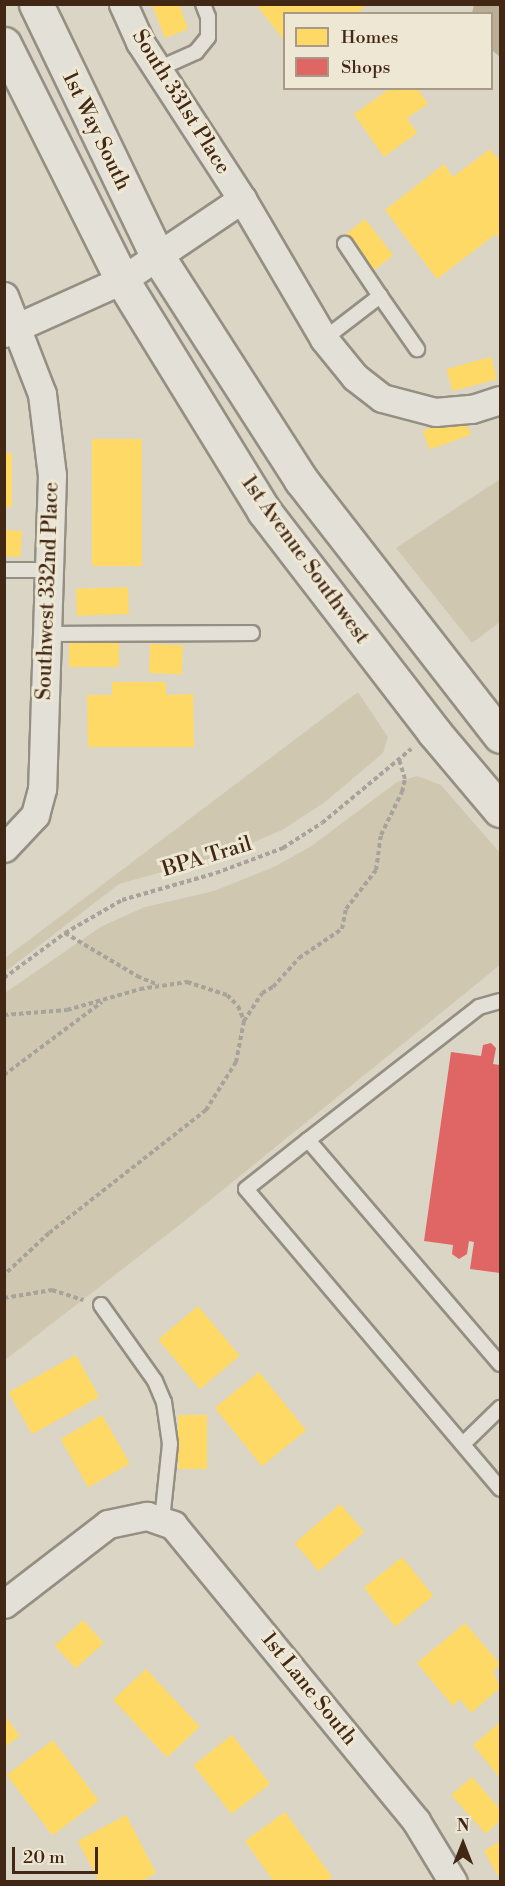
<!DOCTYPE html>
<html>
<head>
<meta charset="utf-8">
<style>
  body { margin:0 }
  #map { position:relative; width:505px; height:1886px; overflow:hidden; background:#dad5c5; font-family:"Libre Bodoni",serif }
  div>[style] { position:absolute }
  [style*='--x'] { left:calc(var(--x)*1px); top:calc(var(--y)*1px); width:calc(var(--w)*1px); rotate:calc(var(--a)*1deg) }
  .green>* { inset:0; background:#d0c7b1 }
  .water>* { inset:0; background:#baae97 }
  .homes>* { inset:0; background:#ffd966; transform-origin:0 0 }
  .shops>* { inset:0; background:#e06666 }
  .path>* { height:4px; margin-top:-2px; transform-origin:0; background:repeating-linear-gradient(90deg,#a7a29a 0 4.5px,transparent 0 7.5px) }
  .roads { filter:drop-shadow(2px 0 #958f83) drop-shadow(-2px 0 #958f83) drop-shadow(0 2px #958f83) drop-shadow(0 -2px #958f83) }
  .service>* { height:14px; margin:-7px; padding:0 7px; transform-origin:7px; border-radius:7px; background:#e3e0d8 }
  .minor>* { height:27px; margin:-13.5px; padding:0 13.5px; transform-origin:13.5px; border-radius:13.5px; background:#e3e0d8 }
  .secondary>* { height:33px; margin:-16.5px; padding:0 16.5px; transform-origin:16.5px; border-radius:16.5px; background:#e3e0d8 }
  span { translate:-50% -50%; white-space:nowrap; text-align:center; line-height:1.15; -webkit-text-stroke:6px #ede7d3; paint-order:stroke }
  .street-label { font-size:21px; color:#432715 }
  .frame { position:absolute; inset:0; border:6px solid #432715; pointer-events:none }
  .legend { position:absolute; left:283px; top:12px; width:210px; height:78px; box-sizing:border-box; background:#ede7d3; border:2px solid #a99a87; margin:0; padding:8px 10px; list-style:none; font-size:18px; color:#432715 }
  .legend li { display:flex; align-items:center; gap:12px; height:30px }
  .legend b { width:30px; border:2px solid #a99a87 }
  .north { position:absolute; left:433px; top:1814px; width:60px; height:60px; -webkit-text-stroke:4px #ede7d3; paint-order:stroke; rotate:0deg; font-size:16px; font-weight:700; line-height:24px; text-align:center; color:#432715 }
  .north::after { content:''; display:block; margin:auto; width:21px; height:27px; background:#432715; clip-path:polygon(50% 0,100% 100%,50% 72%,0 100%) }
  .scale { position:absolute; left:12px; top:1847px; width:86px; height:27px; box-sizing:border-box; border:3px solid #432715; border-top:0; padding-left:8px; font-size:18px; line-height:21px; white-space:nowrap; color:#432715; -webkit-text-stroke:4px #ede7d3; paint-order:stroke }
</style>
</head>
<body>
<div id="map">
  <div class="green">
    <div style="clip-path:polygon(500px 479px,500px 622px,472px 643px,396px 548px)"></div>
    <div style="clip-path:polygon(358px 692px,388px 737px,383px 753px,325px 802px,282px 830px,226px 854px,119px 884px,5px 972px,5px 958px)"></div>
    <div style="clip-path:polygon(417px 776px,441px 785px,500px 853px,500px 965px,182px 1223px,5px 1360px,5px 993px,102px 926px,145px 907px,214px 891px,274px 867px,310px 847px,397px 782px)"></div>
  </div>
  <div class="water">
    <div style="clip-path:polygon(474px 5px,500px 5px,500px 57px,492px 50px,492px 14px,472px 13px)"></div>
  </div>
  <div class="homes">
    <div style="clip-path:polygon(152px 4px,179px 4px,188px 29px,165px 38px)"></div>
    <div style="clip-path:polygon(262px 4px,368px 4px,356px 14px,284px 14px,284px 40px,258px 7px)"></div>
    <div style="clip-path:polygon(391px 88px,417px 88px,428px 104px,407px 118px,417px 133px,384px 157px,354px 114px)"></div>
    <div style="clip-path:polygon(490px 149px,498px 159px,500px 156px,500px 240px,496px 234px,437px 279px,385px 210px,444px 164px,453px 177px)"></div>
    <div style="left:365px;top:219px;width:46px;height:26px;rotate:52deg"></div>
    <div style="left:491px;top:357px;width:23px;height:46px;rotate:75deg"></div>
    <div style="left:464px;top:416px;width:20px;height:44px;rotate:70deg"></div>
    <div style="left:142px;top:439px;width:127px;height:50px;rotate:90deg"></div>
    <div style="left:4px;top:453px;width:8px;height:54px"></div>
    <div style="left:4px;top:530px;width:18px;height:26px;rotate:3deg"></div>
    <div style="left:128px;top:587px;width:27px;height:52px;rotate:88deg"></div>
    <div style="left:69px;top:642px;width:50px;height:25px"></div>
    <div style="left:150px;top:644px;width:33px;height:29px;rotate:2deg"></div>
    <div style="clip-path:polygon(112px 682px,166px 682px,166px 695px,193px 694px,194px 747px,88px 747px,87px 695px,112px 695px)"></div>
    <div style="left:198px;top:1306px;width:65px;height:52px;rotate:50deg"></div>
    <div style="left:76px;top:1355px;width:48px;height:77px;rotate:61deg"></div>
    <div style="left:259px;top:1372px;width:75px;height:57px;rotate:51deg"></div>
    <div style="left:102px;top:1415px;width:56px;height:48px;rotate:60deg"></div>
    <div style="left:207px;top:1415px;width:54px;height:29px;rotate:90deg"></div>
    <div style="left:340px;top:1504px;width:37px;height:60px;rotate:49deg"></div>
    <div style="left:402px;top:1557px;width:50px;height:49px;rotate:51deg"></div>
    <div style="left:83px;top:1620px;width:31px;height:38px;rotate:48deg"></div>
    <div style="clip-path:polygon(465px 1623px,500px 1664px,493px 1672px,500px 1688px,471px 1713px,460px 1699px,453px 1706px,417px 1663px)"></div>
    <div style="left:146px;top:1669px;width:79px;height:45px;rotate:47deg"></div>
    <div style="clip-path:polygon(4px 1715px,20px 1736px,4px 1747px)"></div>
    <div style="clip-path:polygon(500px 1722px,500px 1778px,473px 1745px)"></div>
    <div style="left:232px;top:1735px;width:62px;height:49px;rotate:52deg"></div>
    <div style="left:53px;top:1740px;width:76px;height:58px;rotate:53deg"></div>
    <div style="clip-path:polygon(472px 1777px,500px 1809px,500px 1820px,486px 1834px,451px 1795px)"></div>
    <div style="clip-path:polygon(285px 1812px,332px 1877px,327px 1882px,274px 1882px,245px 1841px)"></div>
    <div style="clip-path:polygon(126px 1815px,156px 1873px,140px 1882px,99px 1882px,78px 1841px)"></div>
    <div style="clip-path:polygon(500px 1841px,500px 1874px,498px 1876px,484px 1851px)"></div>
  </div>
  <div class="shops">
    <div style="clip-path:polygon(491px 1043px,496px 1048px,493px 1064px,500px 1065px,500px 1273px,470px 1269px,474px 1242px,469px 1241px,467px 1254px,459px 1259px,452px 1254px,453px 1245px,424px 1241px,451px 1052px,481px 1056px,483px 1045px)"></div>
  </div>
  <div class="path">
    <div style="--x:65;--y:933;--w:84;--a:30.8"></div>
    <div style="--x:137;--y:976;--w:23;--a:23"></div>
    <div style="--x:4;--y:978;--w:76;--a:-36.4"></div>
    <div style="--x:65;--y:933;--w:66;--a:-30.1"></div>
    <div style="--x:122;--y:900;--w:98;--a:-16"></div>
    <div style="--x:216;--y:873;--w:72;--a:-20.5"></div>
    <div style="--x:283;--y:848;--w:46;--a:-32.7"></div>
    <div style="--x:322;--y:823;--w:116;--a:-39.7"></div>
    <div style="--x:4;--y:1015;--w:63;--a:-4.5"></div>
    <div style="--x:67;--y:1010;--w:76;--a:-16"></div>
    <div style="--x:140;--y:989;--w:48;--a:-8.5"></div>
    <div style="--x:187;--y:982;--w:42;--a:18"></div>
    <div style="--x:227;--y:995;--w:16;--a:45"></div>
    <div style="--x:238;--y:1006;--w:16;--a:68"></div>
    <div style="--x:244;--y:1021;--w:42;--a:101"></div>
    <div style="--x:236;--y:1062;--w:57;--a:122"></div>
    <div style="--x:206;--y:1110;--w:199;--a:141.9"></div>
    <div style="--x:49;--y:1233;--w:62;--a:137"></div>
    <div style="--x:244;--y:1021;--w:33;--a:-57"></div>
    <div style="--x:262;--y:993;--w:13;--a:-29"></div>
    <div style="--x:273;--y:987;--w:39;--a:-48"></div>
    <div style="--x:299;--y:958;--w:52;--a:-34"></div>
    <div style="--x:342;--y:929;--w:20;--a:-79"></div>
    <div style="--x:346;--y:909;--w:49;--a:-52.4"></div>
    <div style="--x:376;--y:870;--w:35;--a:-82"></div>
    <div style="--x:381;--y:835;--w:48;--a:-64"></div>
    <div style="--x:402;--y:792;--w:13;--a:-77"></div>
    <div style="--x:405;--y:779;--w:21;--a:-107"></div>
    <div style="--x:4;--y:1075;--w:122;--a:-36.7"></div>
    <div style="--x:4;--y:1298;--w:49;--a:-9.5"></div>
    <div style="--x:52;--y:1290;--w:33;--a:18"></div>
  </div>
  <div class="roads">
    <div class="service">
      <div style="--x:158;--y:69;--w:42;--a:-24.1"></div>
      <div style="--x:196;--y:52;--w:19;--a:-51"></div>
      <div style="--x:208;--y:37;--w:20;--a:-90"></div>
      <div style="--x:208;--y:17;--w:14;--a:-111"></div>
      <div style="--x:380;--y:296;--w:65;--a:55.1"></div>
      <div style="--x:324;--y:339;--w:71;--a:-37.5"></div>
      <div style="--x:380;--y:296;--w:63;--a:-123.9"></div>
      <div style="--x:4;--y:570;--w:45;--a:0"></div>
      <div style="--x:47;--y:634;--w:205;--a:-0.3"></div>
      <div style="--x:500;--y:1001;--w:22;--a:164"></div>
      <div style="--x:479;--y:1007;--w:217;--a:142.1"></div>
      <div style="--x:308;--y:1140;--w:295;--a:49.4"></div>
      <div style="--x:308;--y:1140;--w:79;--a:141.7"></div>
      <div style="--x:246;--y:1189;--w:393;--a:49.7"></div>
      <div style="--x:101;--y:1305;--w:93;--a:54.6"></div>
      <div style="--x:155;--y:1381;--w:23;--a:67"></div>
      <div style="--x:164;--y:1402;--w:42;--a:81.9"></div>
      <div style="--x:170;--y:1444;--w:76;--a:96"></div>
      <div style="--x:463;--y:1444;--w:52;--a:-44.2"></div>
    </div>
    <div class="minor">
      <div style="--x:123;--y:4;--w:42;--a:65.9"></div>
      <div style="--x:140;--y:42;--w:187;--a:57"></div>
      <div style="--x:4;--y:296;--w:105;--a:68.8"></div>
      <div style="--x:42;--y:394;--w:82;--a:83"></div>
      <div style="--x:52;--y:475;--w:314;--a:91.8"></div>
      <div style="--x:42;--y:789;--w:27;--a:105"></div>
      <div style="--x:35;--y:815;--w:45;--a:133.2"></div>
      <div style="--x:4;--y:333;--w:129;--a:-24.2"></div>
      <div style="--x:122;--y:280;--w:145;--a:-34"></div>
      <div style="--x:242;--y:199;--w:162;--a:59.6"></div>
      <div style="--x:324;--y:339;--w:49;--a:50.8"></div>
      <div style="--x:355;--y:377;--w:34;--a:38"></div>
      <div style="--x:382;--y:398;--w:55;--a:14.8"></div>
      <div style="--x:435;--y:412;--w:37;--a:-5"></div>
      <div style="--x:472;--y:409;--w:29;--a:-18"></div>
      <div style="--x:4;--y:1604;--w:131;--a:-37.6"></div>
      <div style="--x:108;--y:1524;--w:40;--a:-12"></div>
      <div style="--x:147;--y:1516;--w:28;--a:19"></div>
      <div style="--x:173;--y:1525;--w:383;--a:50.6"></div>
      <div style="--x:416;--y:1821;--w:71;--a:58.8"></div>
    </div>
    <div class="secondary">
      <div style="--x:36;--y:4;--w:281;--a:64.3"></div>
      <div style="--x:158;--y:257;--w:265;--a:57.3"></div>
      <div style="--x:301;--y:480;--w:324;--a:52.1"></div>
      <div style="--x:4;--y:44;--w:264;--a:63.4"></div>
      <div style="--x:122;--y:280;--w:271;--a:58.4"></div>
      <div style="--x:264;--y:511;--w:279;--a:52.4"></div>
      <div style="--x:434;--y:732;--w:102;--a:49.8"></div>
    </div>
  </div>
  <div class="street-label">
    <span style="left:181px;top:102px;rotate:58deg">South 331st Place</span>
    <span style="left:96px;top:131px;rotate:64deg">1st Way South</span>
    <span style="left:305px;top:560px;rotate:54deg">1st Avenue Southwest</span>
    <span style="left:48px;top:591px;rotate:-88deg">Southwest 332nd Place</span>
    <span style="left:207px;top:857px;rotate:-17deg">BPA Trail</span>
    <span style="left:309px;top:1689px;rotate:51deg">1st Lane South</span>
  </div>
  <div class="frame"></div>
  <ul class="legend">
  <li><b style="height:16px;background:#ffd966"></b>Homes</li>
  <li><b style="height:16px;background:#e06666"></b>Shops</li>
  </ul>
  <div class="north">N</div>
  <div class="scale">20 m</div>
</div>
</body>
</html>
